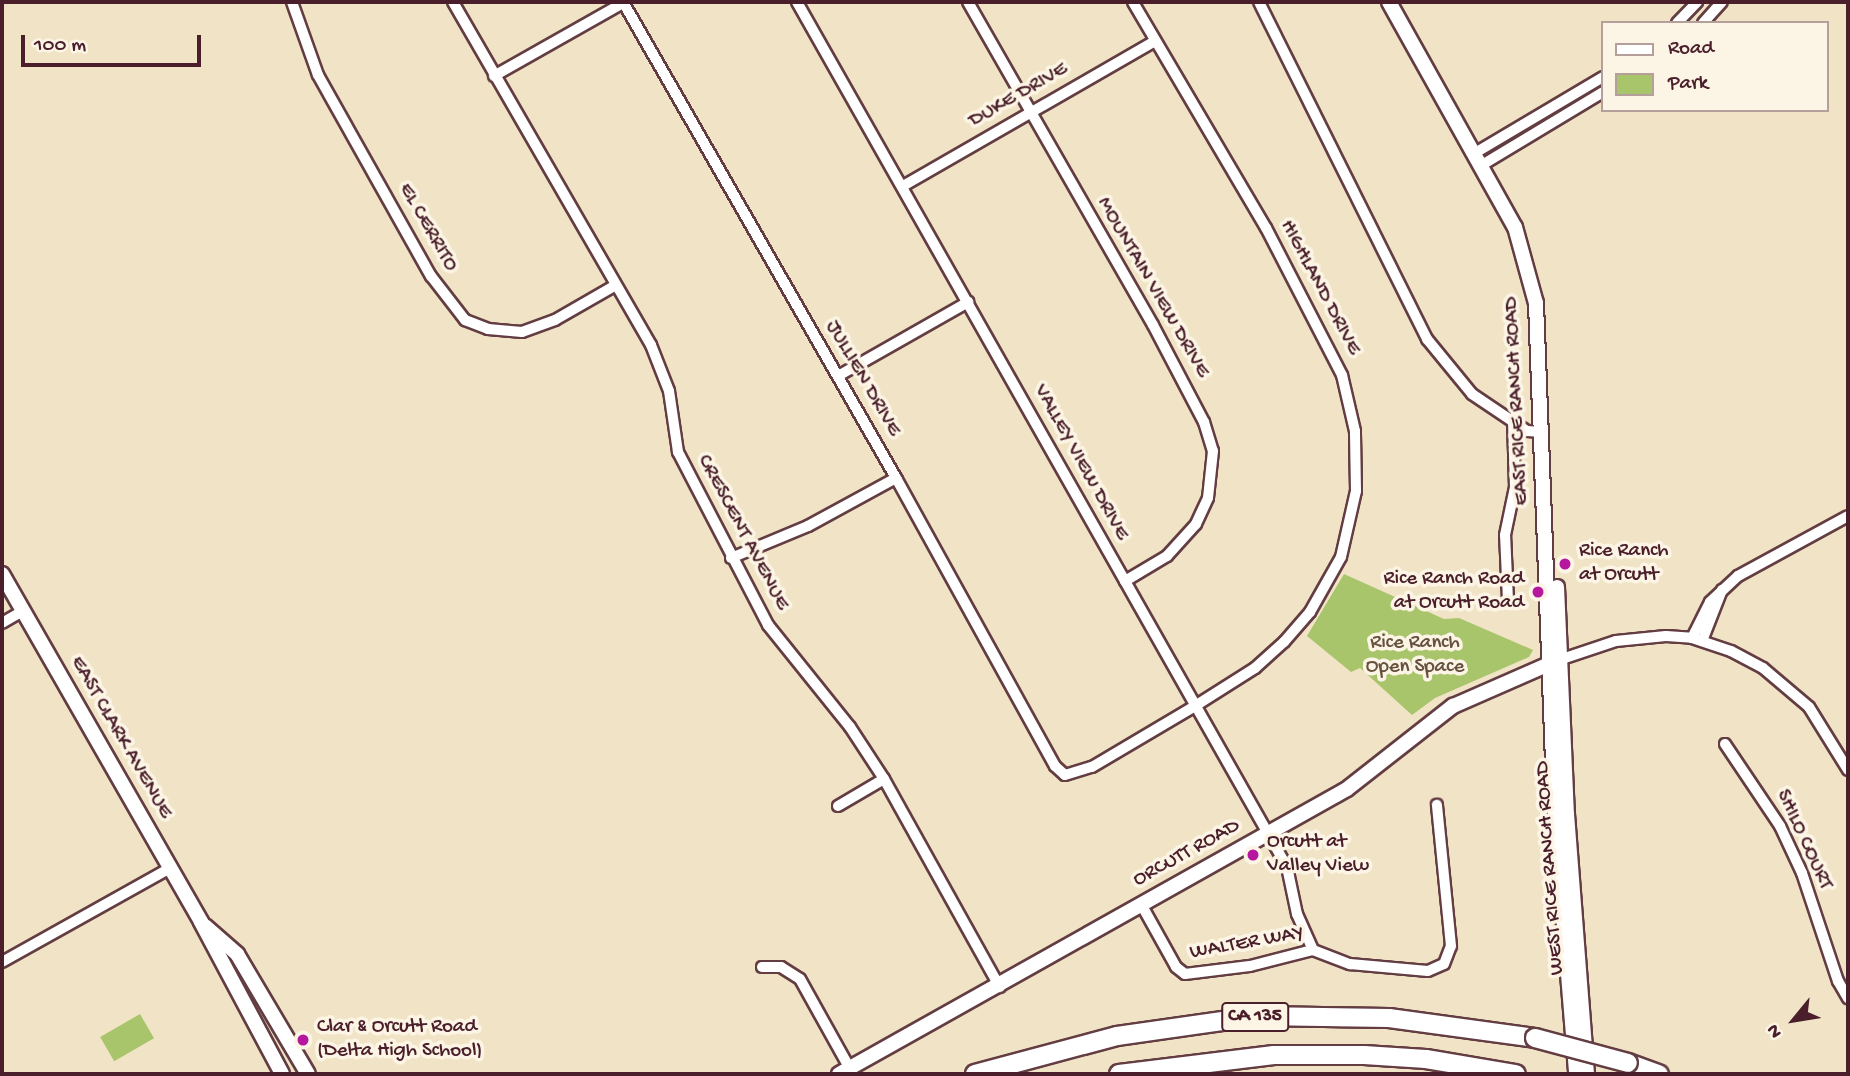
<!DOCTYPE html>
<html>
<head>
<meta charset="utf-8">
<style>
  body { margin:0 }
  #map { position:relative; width:1850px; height:1076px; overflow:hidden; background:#f1e4c6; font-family:"Gochi Hand",sans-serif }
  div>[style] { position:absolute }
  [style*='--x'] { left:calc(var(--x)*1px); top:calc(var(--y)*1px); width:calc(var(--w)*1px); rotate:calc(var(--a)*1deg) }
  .green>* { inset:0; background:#a8c56c; transform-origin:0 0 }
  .roads { filter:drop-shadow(2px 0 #633d42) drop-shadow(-2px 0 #633d42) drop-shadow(0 2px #633d42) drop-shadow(0 -2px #633d42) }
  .street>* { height:10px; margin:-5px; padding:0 5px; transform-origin:5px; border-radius:5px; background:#fff }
  .secondary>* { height:14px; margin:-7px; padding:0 7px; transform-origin:7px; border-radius:7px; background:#fff }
  .highway>* { height:18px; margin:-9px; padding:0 9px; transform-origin:9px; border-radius:9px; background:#fff }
  .bridges { filter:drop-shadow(2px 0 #633d42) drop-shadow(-2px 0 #633d42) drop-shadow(0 2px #633d42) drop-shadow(0 -2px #633d42) }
  .highway-bridge>* { height:18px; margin:-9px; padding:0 9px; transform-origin:9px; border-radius:9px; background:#fff }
  .dots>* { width:19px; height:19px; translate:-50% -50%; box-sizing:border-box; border:4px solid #fcf5e5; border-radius:50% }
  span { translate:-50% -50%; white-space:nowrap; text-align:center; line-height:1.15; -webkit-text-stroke:7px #fcf5e5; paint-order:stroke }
  .shield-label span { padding:2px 5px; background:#fcf5e5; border:2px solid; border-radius:5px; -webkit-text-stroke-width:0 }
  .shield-label { font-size:19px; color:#4a1f2b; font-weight:700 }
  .street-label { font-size:21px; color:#4a1f2b }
  .poi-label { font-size:21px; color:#4a1f2b }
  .left { translate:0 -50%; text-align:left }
  .right { translate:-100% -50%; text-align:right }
  .park-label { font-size:21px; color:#66513e }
  .frame { position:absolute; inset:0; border:4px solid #4a1f2b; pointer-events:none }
  .legend { position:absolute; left:1601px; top:21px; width:228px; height:91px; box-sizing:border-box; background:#fcf5e5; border:2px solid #b59f9b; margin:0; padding:9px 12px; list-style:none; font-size:21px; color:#4a1f2b }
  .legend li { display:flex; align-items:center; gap:14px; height:35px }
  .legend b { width:35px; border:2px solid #b59f9b }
  .north { position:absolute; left:1759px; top:985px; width:70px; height:70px; -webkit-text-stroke:5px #fcf5e5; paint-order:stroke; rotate:240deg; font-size:19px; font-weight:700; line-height:28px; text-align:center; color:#4a1f2b }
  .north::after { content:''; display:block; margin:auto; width:24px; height:32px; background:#4a1f2b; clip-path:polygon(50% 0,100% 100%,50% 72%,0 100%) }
  .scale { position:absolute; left:21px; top:35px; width:180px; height:32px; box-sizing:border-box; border:4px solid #4a1f2b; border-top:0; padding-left:9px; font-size:21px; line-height:24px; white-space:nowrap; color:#4a1f2b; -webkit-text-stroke:5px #fcf5e5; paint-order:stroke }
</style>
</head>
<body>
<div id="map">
  <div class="green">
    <div style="clip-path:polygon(1344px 574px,1444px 619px,1459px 618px,1533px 650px,1529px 657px,1435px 698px,1412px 715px,1360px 668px,1351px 672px,1307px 636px)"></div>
    <div style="left:140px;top:1014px;width:28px;height:46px;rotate:60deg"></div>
  </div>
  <div class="roads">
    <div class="street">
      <div style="--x:292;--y:2;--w:77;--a:70.4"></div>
      <div style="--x:318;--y:75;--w:231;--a:60.7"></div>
      <div style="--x:431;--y:276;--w:56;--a:52.3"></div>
      <div style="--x:465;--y:320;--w:25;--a:21"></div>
      <div style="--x:488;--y:329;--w:34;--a:5"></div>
      <div style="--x:522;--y:332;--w:35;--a:-20"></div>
      <div style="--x:555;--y:320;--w:70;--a:-29.8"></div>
      <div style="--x:453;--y:2;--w:396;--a:60"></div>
      <div style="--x:651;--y:345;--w:49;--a:68.6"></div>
      <div style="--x:669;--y:391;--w:62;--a:81.6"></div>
      <div style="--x:678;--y:452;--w:195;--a:62.5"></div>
      <div style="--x:768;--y:625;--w:131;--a:51.2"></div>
      <div style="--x:850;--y:727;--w:62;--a:56.8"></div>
      <div style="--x:884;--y:779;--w:238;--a:60.9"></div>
      <div style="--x:623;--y:2;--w:549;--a:60.16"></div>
      <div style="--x:896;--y:478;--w:329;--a:61.1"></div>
      <div style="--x:1055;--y:766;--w:13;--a:42"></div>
      <div style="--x:1065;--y:775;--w:28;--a:-17"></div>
      <div style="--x:1092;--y:767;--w:120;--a:-30.6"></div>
      <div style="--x:1195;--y:706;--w:71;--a:-32.3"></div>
      <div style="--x:1255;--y:668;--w:39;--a:-42"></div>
      <div style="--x:1284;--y:642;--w:40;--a:-49"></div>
      <div style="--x:1310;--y:612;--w:63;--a:-60.6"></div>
      <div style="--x:1341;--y:557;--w:68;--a:-77.2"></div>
      <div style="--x:1356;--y:491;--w:60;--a:-91"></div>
      <div style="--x:1355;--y:431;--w:57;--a:-103.1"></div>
      <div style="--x:1342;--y:375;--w:165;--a:-117.3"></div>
      <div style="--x:1266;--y:228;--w:262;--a:-120.5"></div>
      <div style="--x:797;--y:2;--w:994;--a:60.47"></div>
      <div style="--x:1287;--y:867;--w:48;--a:78"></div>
      <div style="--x:1297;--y:914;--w:39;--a:66"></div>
      <div style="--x:968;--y:2;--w:372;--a:60.2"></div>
      <div style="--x:1153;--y:325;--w:110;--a:62.3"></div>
      <div style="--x:1204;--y:422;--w:30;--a:73"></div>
      <div style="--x:1213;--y:451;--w:47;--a:96.1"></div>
      <div style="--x:1208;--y:498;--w:29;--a:115"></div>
      <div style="--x:1196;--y:524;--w:43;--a:132.2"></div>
      <div style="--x:1167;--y:556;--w:49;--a:149.2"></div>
      <div style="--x:1259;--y:2;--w:377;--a:63.5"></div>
      <div style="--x:1427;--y:339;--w:71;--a:50.7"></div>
      <div style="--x:1472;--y:394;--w:66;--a:33.9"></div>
      <div style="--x:1527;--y:431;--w:15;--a:4"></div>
      <div style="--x:1677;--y:23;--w:29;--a:-46"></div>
      <div style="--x:1703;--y:23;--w:28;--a:-48"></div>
      <div style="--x:494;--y:76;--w:150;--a:-29.5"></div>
      <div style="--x:1475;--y:153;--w:149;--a:-30.7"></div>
      <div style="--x:1482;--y:165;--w:141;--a:-31.1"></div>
      <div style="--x:903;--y:186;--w:291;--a:-29.9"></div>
      <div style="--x:838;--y:376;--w:150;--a:-29.6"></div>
      <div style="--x:731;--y:558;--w:83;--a:-22.6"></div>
      <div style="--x:808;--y:526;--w:100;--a:-28.6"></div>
      <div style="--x:1508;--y:600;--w:65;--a:-92.6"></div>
      <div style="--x:1505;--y:535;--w:49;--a:-78.2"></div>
      <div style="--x:1515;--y:487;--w:66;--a:-91.7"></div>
      <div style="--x:2;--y:623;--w:24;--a:-30"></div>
      <div style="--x:1692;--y:638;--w:40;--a:-63.4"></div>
      <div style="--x:1710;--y:602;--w:38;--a:-43"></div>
      <div style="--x:1738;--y:576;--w:125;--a:-28.6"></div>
      <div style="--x:1702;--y:641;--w:55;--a:-68.6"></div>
      <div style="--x:1556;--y:661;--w:63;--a:-18.4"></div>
      <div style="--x:1616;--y:641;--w:50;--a:-5.7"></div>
      <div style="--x:1666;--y:636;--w:26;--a:4"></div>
      <div style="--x:1692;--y:638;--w:41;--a:18.4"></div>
      <div style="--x:1731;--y:651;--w:36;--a:28"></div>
      <div style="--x:1763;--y:668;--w:60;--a:40.3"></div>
      <div style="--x:1809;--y:707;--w:74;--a:58.2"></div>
      <div style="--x:1725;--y:744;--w:99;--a:56.1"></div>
      <div style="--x:1780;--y:826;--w:52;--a:64.9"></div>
      <div style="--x:1802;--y:873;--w:114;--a:71.6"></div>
      <div style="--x:1838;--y:981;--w:20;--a:60"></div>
      <div style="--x:838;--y:806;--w:53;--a:-30.4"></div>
      <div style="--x:1141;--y:904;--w:72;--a:60.9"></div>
      <div style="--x:1176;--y:967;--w:11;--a:38"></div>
      <div style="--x:1185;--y:974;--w:65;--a:-7"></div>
      <div style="--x:1250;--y:966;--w:65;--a:-14.3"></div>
      <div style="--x:1313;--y:950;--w:40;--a:21"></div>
      <div style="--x:1350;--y:964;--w:78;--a:5.1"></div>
      <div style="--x:1428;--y:971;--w:17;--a:-24"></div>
      <div style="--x:1444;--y:964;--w:19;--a:-69"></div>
      <div style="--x:1451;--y:946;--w:142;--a:-95.7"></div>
      <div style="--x:2;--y:962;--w:193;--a:-29.2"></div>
      <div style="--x:762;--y:967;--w:19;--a:0"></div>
      <div style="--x:781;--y:967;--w:22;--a:32"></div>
      <div style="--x:800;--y:979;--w:103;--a:60.9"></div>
    </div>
    <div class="secondary">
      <div style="--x:1389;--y:2;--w:258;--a:60.8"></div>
      <div style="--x:1515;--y:227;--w:79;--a:74.6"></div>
      <div style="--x:1536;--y:303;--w:513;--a:87.88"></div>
      <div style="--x:1555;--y:816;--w:259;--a:85.3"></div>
      <div style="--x:2;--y:574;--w:401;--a:60.2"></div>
      <div style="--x:201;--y:922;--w:172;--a:61.9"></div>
      <div style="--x:1557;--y:587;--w:227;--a:87.5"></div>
      <div style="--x:1567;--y:814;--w:261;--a:85.6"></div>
      <div style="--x:205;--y:926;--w:43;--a:41.2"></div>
      <div style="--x:237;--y:954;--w:139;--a:59.4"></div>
      <div style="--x:839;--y:1074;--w:582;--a:-29.29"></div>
      <div style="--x:1347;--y:789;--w:135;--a:-38.1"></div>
      <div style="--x:1453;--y:706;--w:105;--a:-23.6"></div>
    </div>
    <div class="highway">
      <div style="--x:1628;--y:1063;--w:33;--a:20"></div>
      <div style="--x:975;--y:1074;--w:147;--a:-15"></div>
      <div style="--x:1117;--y:1036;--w:142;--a:-8.1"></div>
      <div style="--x:1258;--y:1016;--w:131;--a:0.9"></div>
      <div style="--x:1389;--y:1018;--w:147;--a:7.8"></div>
      <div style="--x:1119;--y:1074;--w:156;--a:-7"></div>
      <div style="--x:1274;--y:1055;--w:90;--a:0"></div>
      <div style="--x:1364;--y:1055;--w:62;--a:3.7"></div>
      <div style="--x:1426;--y:1059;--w:91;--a:9.5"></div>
    </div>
  </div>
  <div class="bridges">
    <div class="highway-bridge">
      <div style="--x:1535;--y:1038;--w:96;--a:15"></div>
    </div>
  </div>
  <div class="dots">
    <div style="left:1565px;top:564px;background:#b5179e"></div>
    <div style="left:1538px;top:592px;background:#b5179e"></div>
    <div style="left:1253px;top:855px;background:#b5179e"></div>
    <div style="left:303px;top:1040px;background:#b5179e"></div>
  </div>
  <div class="shield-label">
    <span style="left:1255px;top:1017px">CA 135</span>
  </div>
  <div class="street-label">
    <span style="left:1019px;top:96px;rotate:-30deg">DUKE DRIVE</span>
    <span style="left:427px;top:228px;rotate:60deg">EL CERRITO</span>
    <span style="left:1152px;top:288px;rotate:60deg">MOUNTAIN VIEW DRIVE</span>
    <span style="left:1319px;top:288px;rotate:62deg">HIGHLAND DRIVE</span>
    <span style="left:862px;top:379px;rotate:60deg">JULLIEN DRIVE</span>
    <span style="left:1518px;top:401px;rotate:-93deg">EAST RICE RANCH ROAD</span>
    <span style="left:1080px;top:463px;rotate:61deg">VALLEY VIEW DRIVE</span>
    <span style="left:742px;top:533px;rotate:62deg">CRESCENT AVENUE</span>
    <span style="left:120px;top:738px;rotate:60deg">EAST CLARK AVENUE</span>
    <span style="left:1803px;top:840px;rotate:65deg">SHILO COURT</span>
    <span style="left:1187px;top:854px;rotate:-29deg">ORCUTT ROAD</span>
    <span style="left:1551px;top:868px;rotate:-94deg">WEST RICE RANCH ROAD</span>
    <span style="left:1247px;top:944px;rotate:-10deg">WALTER WAY</span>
  </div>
  <div class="poi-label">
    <span class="left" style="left:1579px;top:564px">Rice Ranch<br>at Orcutt</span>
    <span class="right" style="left:1524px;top:592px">Rice Ranch Road<br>at Orcutt Road</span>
    <span class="left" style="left:1267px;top:855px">Orcutt at<br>Valley View</span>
    <span class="left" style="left:317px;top:1040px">Clar &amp; Orcutt Road<br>(Delta High School)</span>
  </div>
  <div class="park-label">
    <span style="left:1415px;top:656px">Rice Ranch<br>Open Space</span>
  </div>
  <div class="frame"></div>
  <ul class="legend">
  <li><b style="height:9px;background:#fff"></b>Road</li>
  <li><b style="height:19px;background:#a8c56c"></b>Park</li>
  </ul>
  <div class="north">N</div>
  <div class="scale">100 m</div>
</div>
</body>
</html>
